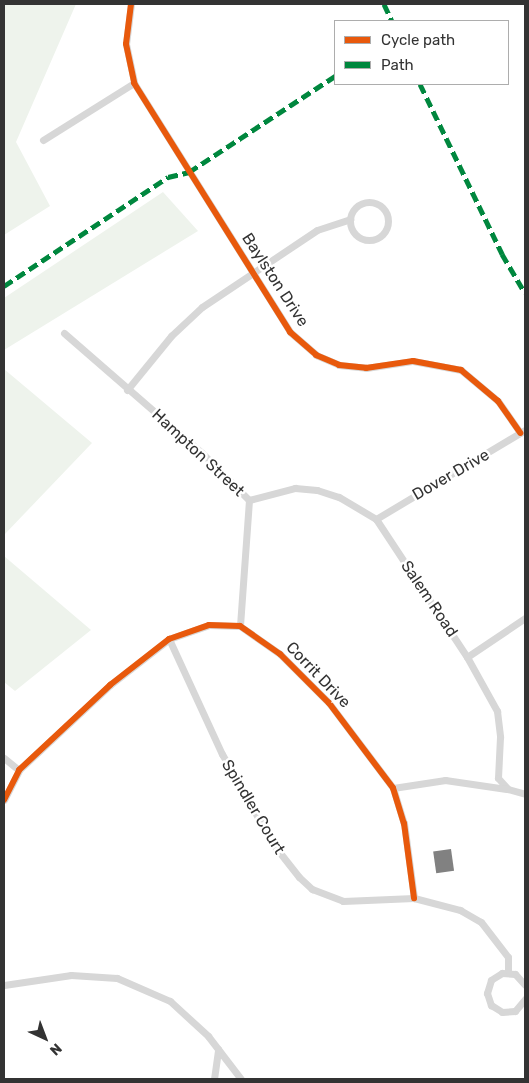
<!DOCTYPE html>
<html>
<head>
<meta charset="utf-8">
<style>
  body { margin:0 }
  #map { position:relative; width:529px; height:1083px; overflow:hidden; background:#fff; font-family:Rubik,sans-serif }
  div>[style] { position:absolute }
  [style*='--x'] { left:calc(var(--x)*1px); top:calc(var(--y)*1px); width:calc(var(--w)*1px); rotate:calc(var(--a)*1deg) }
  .green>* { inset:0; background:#eef3ec }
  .building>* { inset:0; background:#818181; transform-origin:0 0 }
  .street>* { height:7px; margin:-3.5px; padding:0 3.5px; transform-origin:3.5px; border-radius:3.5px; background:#d7d7d7 }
  .street>.ring { margin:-3.5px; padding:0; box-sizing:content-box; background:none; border:7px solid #d7d7d7; border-radius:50% }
  .quiet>* { height:5px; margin-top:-2.5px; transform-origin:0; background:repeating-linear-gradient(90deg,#00873e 0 10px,transparent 0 15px) }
  .cycleway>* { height:6px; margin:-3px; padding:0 3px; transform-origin:3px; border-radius:3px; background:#e8590c }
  span { translate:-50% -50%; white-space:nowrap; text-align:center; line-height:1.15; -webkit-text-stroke:5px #fff; paint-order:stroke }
  .street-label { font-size:16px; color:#333 }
  .frame { position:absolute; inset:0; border:5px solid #333; pointer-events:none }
  .legend { position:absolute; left:334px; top:20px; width:175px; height:65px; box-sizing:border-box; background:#fff; border:1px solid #adadad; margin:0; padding:6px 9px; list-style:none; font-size:15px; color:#333 }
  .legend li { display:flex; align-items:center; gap:10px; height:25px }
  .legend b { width:25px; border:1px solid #adadad }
  .north { position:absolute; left:20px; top:1013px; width:50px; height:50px; -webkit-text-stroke:4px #fff; paint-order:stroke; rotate:137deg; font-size:14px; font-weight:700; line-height:20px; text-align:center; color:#333 }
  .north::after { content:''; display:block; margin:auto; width:18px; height:22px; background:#333; clip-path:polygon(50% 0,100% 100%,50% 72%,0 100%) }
</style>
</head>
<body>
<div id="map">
  <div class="green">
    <div style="clip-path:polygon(4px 4px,76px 4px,16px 142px,50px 206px,4px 235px)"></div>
    <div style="clip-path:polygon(163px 192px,198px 231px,4px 350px,4px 298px)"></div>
    <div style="clip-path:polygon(4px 369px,92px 443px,4px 535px)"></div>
    <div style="clip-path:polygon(4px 556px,91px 630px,15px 691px,4px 682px)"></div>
  </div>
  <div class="building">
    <div style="left:451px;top:849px;width:22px;height:18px;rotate:82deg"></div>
  </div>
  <div class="street">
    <div style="--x:131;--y:4;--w:40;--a:97.1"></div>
    <div style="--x:126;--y:44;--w:40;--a:78"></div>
    <div style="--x:134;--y:83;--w:294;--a:57.9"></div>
    <div style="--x:290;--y:332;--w:35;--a:41"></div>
    <div style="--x:316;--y:355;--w:25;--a:23"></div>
    <div style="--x:339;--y:365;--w:27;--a:6"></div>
    <div style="--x:366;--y:368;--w:48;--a:-8.5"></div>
    <div style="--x:413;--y:361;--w:49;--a:10.6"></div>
    <div style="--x:461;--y:370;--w:48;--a:40"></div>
    <div style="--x:498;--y:401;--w:39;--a:55"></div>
    <div style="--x:43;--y:140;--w:107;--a:-32.1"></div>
    <div class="ring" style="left:350px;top:202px;width:31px;height:31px"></div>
    <div style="--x:64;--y:333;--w:183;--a:41"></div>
    <div style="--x:202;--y:453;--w:66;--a:45"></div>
    <div style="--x:249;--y:500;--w:126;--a:94.1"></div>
    <div style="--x:127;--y:390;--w:70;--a:-50.8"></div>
    <div style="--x:171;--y:336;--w:42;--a:-43.1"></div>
    <div style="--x:202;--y:307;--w:138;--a:-33.8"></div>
    <div style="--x:317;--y:230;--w:35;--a:-18"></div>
    <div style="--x:249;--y:500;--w:48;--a:-14.6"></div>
    <div style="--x:295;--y:488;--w:22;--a:5"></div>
    <div style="--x:317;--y:490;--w:23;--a:18"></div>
    <div style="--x:339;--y:497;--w:43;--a:30.7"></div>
    <div style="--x:376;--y:519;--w:165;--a:56.6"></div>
    <div style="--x:467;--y:657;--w:62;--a:60.9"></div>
    <div style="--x:497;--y:711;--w:26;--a:83"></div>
    <div style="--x:500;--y:737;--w:41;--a:92.8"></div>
    <div style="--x:498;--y:778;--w:15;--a:48"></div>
    <div style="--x:508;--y:789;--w:18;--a:16"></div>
    <div style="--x:376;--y:519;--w:174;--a:-30.9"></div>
    <div style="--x:169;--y:639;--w:127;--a:65.3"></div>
    <div style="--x:222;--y:754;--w:103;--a:60.5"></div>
    <div style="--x:273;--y:844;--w:42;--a:51.8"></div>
    <div style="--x:299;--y:877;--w:18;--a:43"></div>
    <div style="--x:312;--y:889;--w:33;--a:21"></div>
    <div style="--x:343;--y:901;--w:71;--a:-2.4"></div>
    <div style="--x:414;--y:898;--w:48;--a:14.6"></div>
    <div style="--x:460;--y:910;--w:24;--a:30"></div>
    <div style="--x:481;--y:922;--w:44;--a:52.4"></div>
    <div style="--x:508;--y:957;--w:15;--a:90"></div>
    <div style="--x:467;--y:657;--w:70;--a:-33.9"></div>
    <div style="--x:4;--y:758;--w:19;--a:39"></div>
    <div style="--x:393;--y:788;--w:53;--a:-8.7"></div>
    <div style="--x:445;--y:780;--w:62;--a:8.4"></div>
    <div style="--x:4;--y:800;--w:34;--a:-63"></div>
    <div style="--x:19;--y:770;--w:125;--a:-43"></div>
    <div style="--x:110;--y:685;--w:75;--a:-37.9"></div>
    <div style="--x:169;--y:639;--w:42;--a:-19.3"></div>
    <div style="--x:209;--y:625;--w:31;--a:2"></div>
    <div style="--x:240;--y:626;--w:49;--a:35"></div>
    <div style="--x:280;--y:654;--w:69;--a:45"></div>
    <div style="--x:329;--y:703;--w:106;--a:53"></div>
    <div style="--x:393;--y:788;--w:37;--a:73"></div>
    <div style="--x:404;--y:823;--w:76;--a:82.4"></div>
    <div style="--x:4;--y:985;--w:68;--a:-8.5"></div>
    <div style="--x:71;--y:975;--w:46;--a:3.7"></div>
    <div style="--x:117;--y:978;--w:58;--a:23.5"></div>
    <div style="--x:170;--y:1001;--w:52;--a:42.6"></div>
    <div style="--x:208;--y:1036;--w:54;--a:52.5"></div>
    <div style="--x:525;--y:985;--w:15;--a:-132"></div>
    <div style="--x:515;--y:974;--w:13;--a:-176"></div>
    <div style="--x:502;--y:973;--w:13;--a:148"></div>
    <div style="--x:491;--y:980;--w:14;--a:107"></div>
    <div style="--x:487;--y:993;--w:13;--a:72"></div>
    <div style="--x:491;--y:1005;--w:13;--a:32"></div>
    <div style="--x:502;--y:1012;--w:13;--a:-4"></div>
    <div style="--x:515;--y:1011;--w:16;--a:-50"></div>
    <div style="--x:214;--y:1079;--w:30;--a:-82"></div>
  </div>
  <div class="quiet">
    <div style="--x:384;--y:4;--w:19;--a:65"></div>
    <div style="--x:420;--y:84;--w:189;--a:64.2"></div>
    <div style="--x:502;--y:254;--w:45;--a:59.5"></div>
    <div style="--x:4;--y:286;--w:197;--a:-33.6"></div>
    <div style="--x:168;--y:177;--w:22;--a:-13"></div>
    <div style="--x:189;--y:172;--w:175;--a:-33.3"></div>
  </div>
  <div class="cycleway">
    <div style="--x:131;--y:4;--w:40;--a:97.1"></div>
    <div style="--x:126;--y:44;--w:40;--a:78"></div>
    <div style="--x:134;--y:83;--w:294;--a:57.9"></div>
    <div style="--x:290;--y:332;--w:35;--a:41"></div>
    <div style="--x:316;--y:355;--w:25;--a:23"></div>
    <div style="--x:339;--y:365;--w:27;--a:6"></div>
    <div style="--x:366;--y:368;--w:48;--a:-8.5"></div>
    <div style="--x:413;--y:361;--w:49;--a:10.6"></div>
    <div style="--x:461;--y:370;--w:48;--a:40"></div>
    <div style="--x:498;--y:401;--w:39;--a:55"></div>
    <div style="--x:4;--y:800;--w:34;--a:-63"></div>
    <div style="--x:19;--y:770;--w:125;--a:-43"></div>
    <div style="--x:110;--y:685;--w:75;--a:-37.9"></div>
    <div style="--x:169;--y:639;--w:42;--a:-19.3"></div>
    <div style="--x:209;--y:625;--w:31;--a:2"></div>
    <div style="--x:240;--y:626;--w:49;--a:35"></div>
    <div style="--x:280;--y:654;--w:69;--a:45"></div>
    <div style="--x:329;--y:703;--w:106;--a:53"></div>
    <div style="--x:393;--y:788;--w:37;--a:73"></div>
    <div style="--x:404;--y:823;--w:76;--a:82.4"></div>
  </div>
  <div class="street-label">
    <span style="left:275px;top:280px;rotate:57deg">Baylston Drive</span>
    <span style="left:198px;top:453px;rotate:43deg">Hampton Street</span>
    <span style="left:451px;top:475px;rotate:-30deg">Dover Drive</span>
    <span style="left:429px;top:599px;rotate:56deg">Salem Road</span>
    <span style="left:318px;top:675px;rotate:46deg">Corrit Drive</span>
    <span style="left:253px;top:807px;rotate:59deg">Spindler Court</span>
  </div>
  <div class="frame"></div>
  <ul class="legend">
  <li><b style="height:6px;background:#e8590c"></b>Cycle path</li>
  <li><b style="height:6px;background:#00873e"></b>Path</li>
  </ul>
  <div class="north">N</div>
</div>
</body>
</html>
